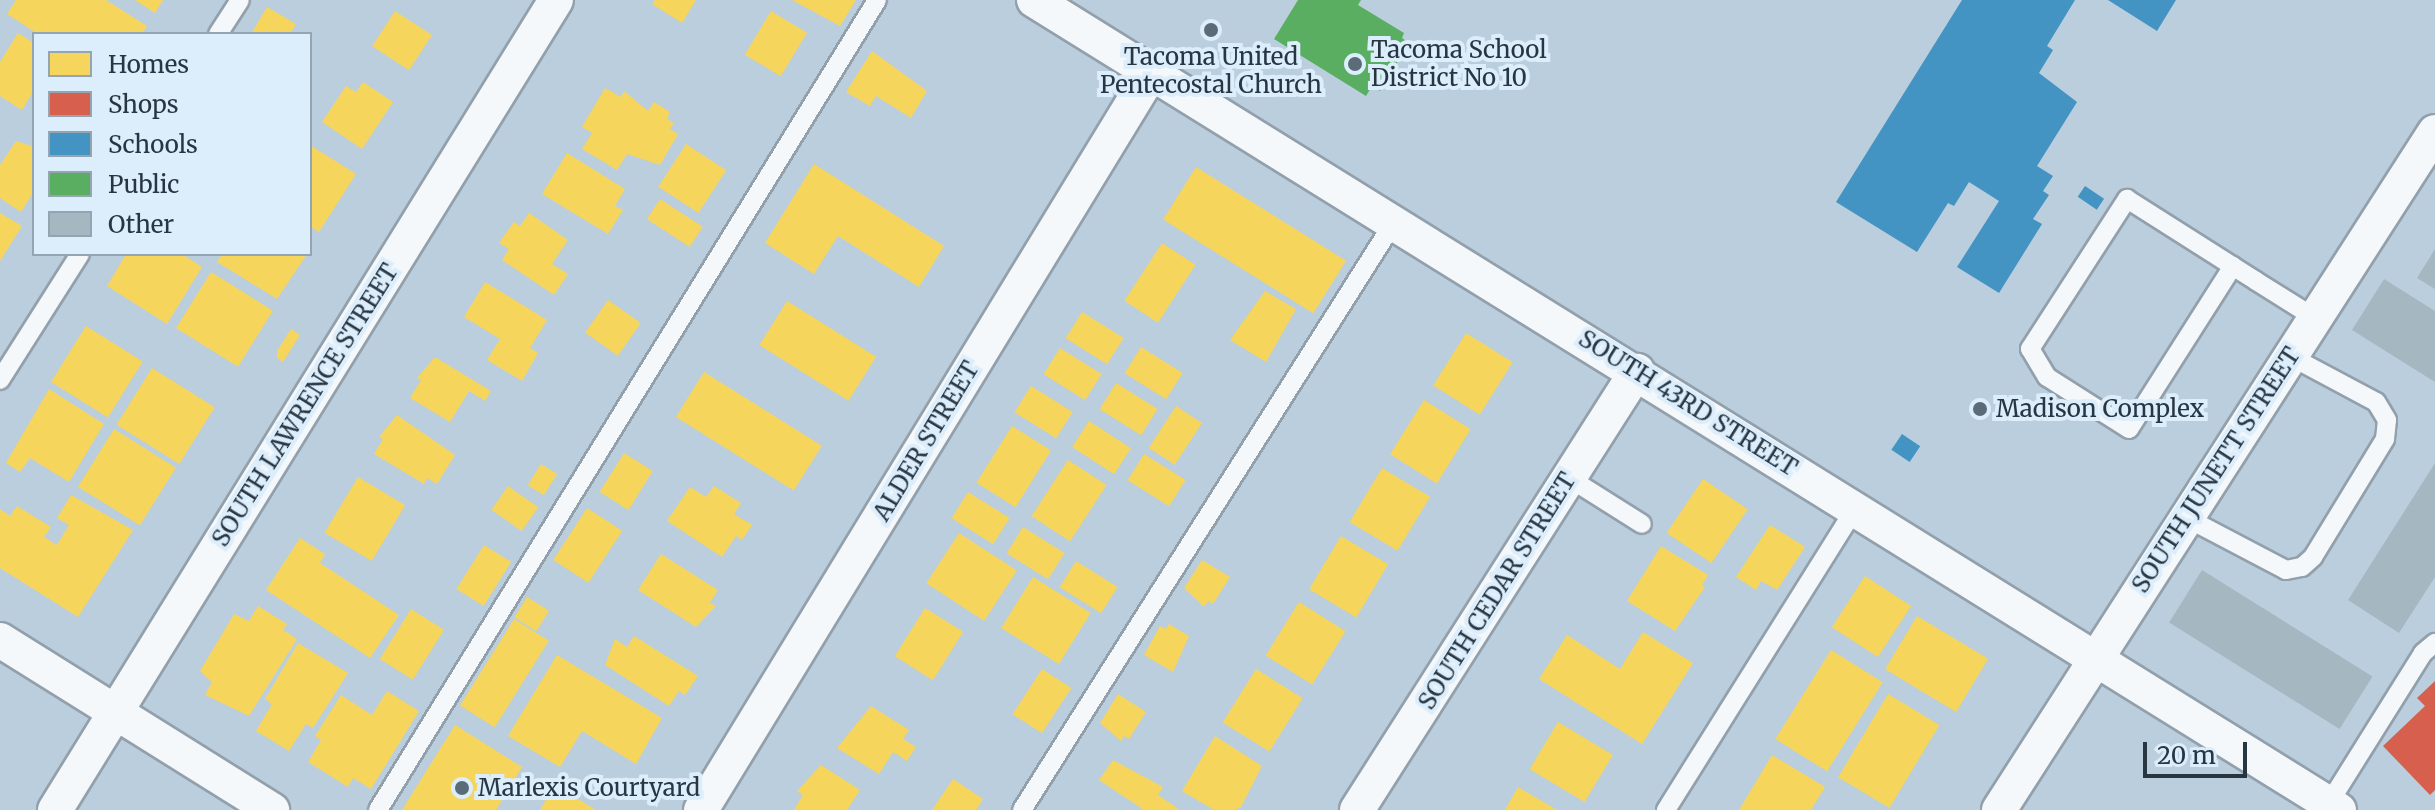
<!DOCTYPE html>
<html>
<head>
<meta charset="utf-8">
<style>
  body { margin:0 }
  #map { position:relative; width:2435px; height:810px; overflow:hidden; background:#bbcedd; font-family:Merriweather,serif }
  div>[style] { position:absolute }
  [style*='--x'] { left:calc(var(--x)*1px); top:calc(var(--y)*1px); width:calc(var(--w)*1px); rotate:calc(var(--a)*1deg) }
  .homes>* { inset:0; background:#f6d55c; transform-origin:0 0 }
  .shops>* { inset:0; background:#d6604d }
  .schools>* { inset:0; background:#4393c3; transform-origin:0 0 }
  .public>* { inset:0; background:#5aae61 }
  .building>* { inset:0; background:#a5b7c1; transform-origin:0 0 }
  .roads { filter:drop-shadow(2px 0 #92a0ac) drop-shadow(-2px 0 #92a0ac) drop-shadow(0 2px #92a0ac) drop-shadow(0 -2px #92a0ac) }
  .lane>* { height:18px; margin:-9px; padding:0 9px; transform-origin:9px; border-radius:9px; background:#f5f8fa }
  .street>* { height:34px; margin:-17px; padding:0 17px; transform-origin:17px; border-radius:17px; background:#f5f8fa }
  .dots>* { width:22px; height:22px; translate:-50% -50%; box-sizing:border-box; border:4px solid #dcedfc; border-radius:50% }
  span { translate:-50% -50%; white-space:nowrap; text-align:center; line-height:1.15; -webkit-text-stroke:8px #dcedfc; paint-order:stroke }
  .poi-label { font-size:24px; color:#283641 }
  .left { translate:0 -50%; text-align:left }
  .street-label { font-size:24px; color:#283641 }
  .legend { position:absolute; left:32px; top:32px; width:280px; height:224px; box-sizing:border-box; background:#dcedfc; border:2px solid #94a4b1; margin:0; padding:10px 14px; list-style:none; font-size:24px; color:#283641 }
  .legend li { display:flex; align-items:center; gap:16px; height:40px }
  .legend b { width:40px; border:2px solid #94a4b1 }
  .scale { position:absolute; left:2143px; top:742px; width:104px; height:36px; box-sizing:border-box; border:4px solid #283641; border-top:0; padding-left:10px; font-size:24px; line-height:28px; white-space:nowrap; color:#283641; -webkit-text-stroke:6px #dcedfc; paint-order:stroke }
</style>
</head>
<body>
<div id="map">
  <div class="homes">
    <div style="clip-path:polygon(16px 0,106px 0,147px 26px,142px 34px,38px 34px,7px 14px)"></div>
    <div style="clip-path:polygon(135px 0,163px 0,155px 13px)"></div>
    <div style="clip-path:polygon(655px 0,696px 0,682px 23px,652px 4px)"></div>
    <div style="clip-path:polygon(792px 0,856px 0,840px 26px)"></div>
    <div style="clip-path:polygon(267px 7px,296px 24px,290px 34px,251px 34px)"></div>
    <div style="left:395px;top:11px;width:44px;height:42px;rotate:33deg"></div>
    <div style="left:771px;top:11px;width:42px;height:51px;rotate:31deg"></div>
    <div style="clip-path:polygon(18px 33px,34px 43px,34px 90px,22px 110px,0 96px,0 62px)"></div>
    <div style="clip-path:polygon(872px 51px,927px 91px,911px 118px,876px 96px,870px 106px,846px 92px)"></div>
    <div style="clip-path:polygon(363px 82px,393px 102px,362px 149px,322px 122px,346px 86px,356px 92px)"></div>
    <div style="clip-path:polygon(605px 88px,621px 97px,624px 91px,648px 111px,654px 102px,670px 112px,667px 119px,674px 123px,670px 129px,678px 134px,660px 165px,627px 154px,617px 170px,582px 149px,592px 133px,582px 127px)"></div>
    <div style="clip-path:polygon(16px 141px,34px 147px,34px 191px,21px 212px,0 198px,0 165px)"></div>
    <div style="left:686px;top:144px;width:48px;height:51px;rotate:33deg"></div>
    <div style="clip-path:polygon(310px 145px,356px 174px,319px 232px,310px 226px)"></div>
    <div style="clip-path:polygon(567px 153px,625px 189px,615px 206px,623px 210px,608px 234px,542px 194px)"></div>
    <div style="clip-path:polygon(814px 164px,944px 246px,919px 287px,838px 236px,814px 274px,765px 243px)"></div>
    <div style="left:1196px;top:167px;width:177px;height:62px;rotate:32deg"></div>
    <div style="left:660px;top:199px;width:51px;height:24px;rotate:33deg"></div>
    <div style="clip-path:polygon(0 213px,22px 226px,0 261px)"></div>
    <div style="clip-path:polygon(529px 213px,568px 240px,552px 264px,568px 274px,554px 295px,502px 260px,509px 249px,499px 243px,514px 222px,520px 226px)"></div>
    <div style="left:1162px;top:243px;width:40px;height:69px;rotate:33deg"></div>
    <div style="clip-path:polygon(126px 254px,182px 254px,202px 267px,167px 324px,107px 286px)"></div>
    <div style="clip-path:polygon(222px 254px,307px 254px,277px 299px,217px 262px)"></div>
    <div style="left:211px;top:272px;width:73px;height:66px;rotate:32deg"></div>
    <div style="clip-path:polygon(485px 282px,547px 320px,530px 348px,538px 353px,522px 381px,487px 360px,500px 339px,464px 317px)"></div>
    <div style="clip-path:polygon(1265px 291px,1296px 309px,1266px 362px,1230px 340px)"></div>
    <div style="left:608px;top:300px;width:40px;height:40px;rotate:35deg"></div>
    <div style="left:787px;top:301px;width:105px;height:52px;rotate:32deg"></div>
    <div style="left:1082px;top:312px;width:49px;height:31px;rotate:32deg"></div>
    <div style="left:86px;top:326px;width:67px;height:66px;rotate:32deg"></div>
    <div style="clip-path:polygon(291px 329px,300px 335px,283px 362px,277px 358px,277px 351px)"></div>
    <div style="left:1466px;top:333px;width:55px;height:62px;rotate:32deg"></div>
    <div style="left:1141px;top:347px;width:49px;height:31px;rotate:32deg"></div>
    <div style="left:1060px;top:348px;width:49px;height:31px;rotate:32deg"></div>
    <div style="clip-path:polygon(435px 357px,491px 391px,485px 401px,469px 391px,450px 422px,410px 398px,421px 380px,417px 378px)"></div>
    <div style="left:152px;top:368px;width:74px;height:67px;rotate:32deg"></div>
    <div style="left:704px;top:372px;width:139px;height:53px;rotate:32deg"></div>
    <div style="left:1116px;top:383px;width:49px;height:31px;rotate:32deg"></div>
    <div style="left:1031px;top:386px;width:49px;height:31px;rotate:32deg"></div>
    <div style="clip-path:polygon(49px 389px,104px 424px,69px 482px,30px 458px,20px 472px,6px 463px)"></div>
    <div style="left:1424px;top:400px;width:55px;height:64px;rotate:32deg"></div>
    <div style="left:1176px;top:406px;width:31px;height:50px;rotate:33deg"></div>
    <div style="clip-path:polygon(397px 415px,455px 455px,437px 484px,427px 478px,424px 484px,374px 454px,383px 439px,379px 437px)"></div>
    <div style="left:1089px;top:421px;width:50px;height:31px;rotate:33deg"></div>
    <div style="left:1012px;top:426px;width:46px;height:67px;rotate:32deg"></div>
    <div style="left:114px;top:429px;width:73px;height:68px;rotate:32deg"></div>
    <div style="left:624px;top:453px;width:34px;height:46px;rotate:32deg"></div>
    <div style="left:1144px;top:454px;width:49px;height:31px;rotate:32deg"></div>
    <div style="left:1068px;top:460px;width:46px;height:67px;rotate:33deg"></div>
    <div style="left:541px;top:464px;width:19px;height:25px;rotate:32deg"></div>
    <div style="left:1382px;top:468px;width:56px;height:63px;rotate:31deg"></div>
    <div style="left:358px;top:477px;width:55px;height:65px;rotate:31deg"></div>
    <div style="left:1703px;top:479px;width:54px;height:65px;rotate:34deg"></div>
    <div style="left:508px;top:486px;width:37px;height:29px;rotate:35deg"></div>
    <div style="clip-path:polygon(714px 486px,741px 503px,734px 514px,752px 525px,742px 540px,736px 536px,722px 557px,667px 521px,690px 487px,706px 497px)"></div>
    <div style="left:968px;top:492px;width:49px;height:31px;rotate:32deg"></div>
    <div style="clip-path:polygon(71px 495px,133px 530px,78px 617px,0 568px,0 509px,10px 516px,17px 506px,51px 527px,44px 537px,57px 545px,69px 525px,57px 518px)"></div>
    <div style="left:587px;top:508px;width:42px;height:62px;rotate:33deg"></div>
    <div style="clip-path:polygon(1770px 525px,1805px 547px,1777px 590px,1761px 581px,1756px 590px,1736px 577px)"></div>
    <div style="left:1023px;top:527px;width:49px;height:31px;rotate:32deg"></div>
    <div style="left:959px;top:533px;width:69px;height:60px;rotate:33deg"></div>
    <div style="left:1341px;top:536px;width:55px;height:62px;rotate:31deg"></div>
    <div style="clip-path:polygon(300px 538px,325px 554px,320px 563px,399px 615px,370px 658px,266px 590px)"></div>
    <div style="left:484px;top:545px;width:32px;height:52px;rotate:32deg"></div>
    <div style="clip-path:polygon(1661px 546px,1708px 575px,1702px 585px,1705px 587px,1675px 631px,1627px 601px)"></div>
    <div style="clip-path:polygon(661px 554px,718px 590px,710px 603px,716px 606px,696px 627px,638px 590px)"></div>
    <div style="clip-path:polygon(1202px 560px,1230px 577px,1213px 604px,1208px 601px,1204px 607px,1184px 588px)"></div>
    <div style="left:1076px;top:561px;width:49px;height:31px;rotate:32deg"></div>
    <div style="left:1865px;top:576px;width:55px;height:61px;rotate:33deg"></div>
    <div style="left:1033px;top:577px;width:68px;height:60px;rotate:32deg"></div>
    <div style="left:527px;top:597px;width:26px;height:24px;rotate:32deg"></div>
    <div style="left:1299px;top:602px;width:55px;height:63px;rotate:32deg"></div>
    <div style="clip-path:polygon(258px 606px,287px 624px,283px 630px,297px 639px,249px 716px,205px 695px,212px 682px,200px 671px,234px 614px,249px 621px)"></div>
    <div style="left:925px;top:608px;width:45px;height:57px;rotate:32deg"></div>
    <div style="left:411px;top:609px;width:39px;height:59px;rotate:32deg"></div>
    <div style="left:1917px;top:616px;width:83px;height:62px;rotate:31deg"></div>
    <div style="left:514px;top:619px;width:41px;height:102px;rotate:32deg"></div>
    <div style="clip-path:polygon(1169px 624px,1189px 636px,1173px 672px,1144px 655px,1160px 626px,1166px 629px)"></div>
    <div style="clip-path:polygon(1643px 632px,1693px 663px,1642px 744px,1539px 679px,1567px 635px,1620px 669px)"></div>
    <div style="clip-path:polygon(634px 636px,698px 676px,685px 695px,679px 691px,669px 706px,605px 665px,615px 639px,627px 647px)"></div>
    <div style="clip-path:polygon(298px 643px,348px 673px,313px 728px,306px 724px,289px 751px,256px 731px,272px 704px,265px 699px)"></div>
    <div style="left:1831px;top:650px;width:61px;height:105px;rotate:32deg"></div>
    <div style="clip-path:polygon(557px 655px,662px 718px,636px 764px,582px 731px,560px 767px,508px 736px)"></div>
    <div style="left:1042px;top:669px;width:35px;height:54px;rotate:33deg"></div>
    <div style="left:1256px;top:669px;width:55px;height:63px;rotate:32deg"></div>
    <div style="clip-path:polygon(387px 691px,419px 711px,371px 789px,353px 778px,348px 787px,308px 762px,321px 740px,315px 736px,341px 695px,372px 715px)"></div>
    <div style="clip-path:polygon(1118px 694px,1146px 712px,1129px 739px,1124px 736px,1121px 741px,1100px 723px)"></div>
    <div style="left:1888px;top:694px;width:60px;height:97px;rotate:31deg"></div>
    <div style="clip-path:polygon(871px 706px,909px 730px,903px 739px,916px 747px,907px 761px,893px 752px,879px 774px,837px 748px)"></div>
    <div style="left:1558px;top:722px;width:64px;height:55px;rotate:31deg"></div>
    <div style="clip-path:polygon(455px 725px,522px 767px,496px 810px,402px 810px)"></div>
    <div style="clip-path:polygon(1215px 736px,1262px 766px,1241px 807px,1234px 810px,1214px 810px,1182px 791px)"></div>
    <div style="clip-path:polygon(1772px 755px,1825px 787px,1811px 810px,1739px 810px)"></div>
    <div style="clip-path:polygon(1113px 760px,1163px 787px,1158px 795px,1180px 810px,1144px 810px,1099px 780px)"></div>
    <div style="clip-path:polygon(821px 765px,860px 790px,847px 810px,794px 810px,803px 795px,797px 791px)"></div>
    <div style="clip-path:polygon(953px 779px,983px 799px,976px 810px,932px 810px)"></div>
    <div style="clip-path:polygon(555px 785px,596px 810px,540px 810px)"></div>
    <div style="clip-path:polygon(1518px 787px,1557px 810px,1505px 810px)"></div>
  </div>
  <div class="shops">
    <div style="clip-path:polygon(2435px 681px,2435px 790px,2430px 795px,2383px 746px,2425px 706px,2417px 698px)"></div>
  </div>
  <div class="schools">
    <div style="clip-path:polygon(1962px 0,2075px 0,2047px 46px,2053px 50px,2039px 73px,2077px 102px,2037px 166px,2053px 176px,2043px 191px,2049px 195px,2033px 219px,2042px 224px,1999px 293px,1957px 267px,1999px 201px,1969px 182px,1954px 206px,1948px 203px,1917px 252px,1836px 202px)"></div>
    <div style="clip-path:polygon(2108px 0,2176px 0,2157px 31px)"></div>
    <div style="left:2085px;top:186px;width:23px;height:13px;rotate:34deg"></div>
    <div style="left:1902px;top:434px;width:22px;height:19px;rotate:34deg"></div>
  </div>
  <div class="public">
    <div style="clip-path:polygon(1298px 0,1361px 0,1358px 5px,1404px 33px,1402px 38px,1409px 43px,1380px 91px,1372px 86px,1366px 96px,1274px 39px)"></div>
  </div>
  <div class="building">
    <div style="clip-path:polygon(2435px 249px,2435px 289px,2417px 278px)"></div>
    <div style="clip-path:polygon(2384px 279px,2435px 311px,2435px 382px,2352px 330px)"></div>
    <div style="clip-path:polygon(2435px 463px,2435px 577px,2399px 633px,2348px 600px)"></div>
    <div style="left:2202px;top:570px;width:201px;height:62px;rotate:32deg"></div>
  </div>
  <div class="roads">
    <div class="lane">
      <div style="--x:218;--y:34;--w:40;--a:-57.1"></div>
      <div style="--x:2233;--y:266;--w:193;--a:122.5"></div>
      <div style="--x:2129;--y:429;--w:97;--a:-147.6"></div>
      <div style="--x:2047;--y:377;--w:33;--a:-121"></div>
      <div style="--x:2030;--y:349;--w:179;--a:-57.1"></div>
      <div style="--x:2127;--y:199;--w:153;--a:32.4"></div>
      <div style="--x:2256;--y:281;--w:70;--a:32.1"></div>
      <div style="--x:0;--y:380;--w:149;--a:-57.6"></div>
      <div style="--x:1569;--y:478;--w:86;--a:32.2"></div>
      <div style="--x:2185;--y:517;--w:114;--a:27.7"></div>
      <div style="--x:2286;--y:570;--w:16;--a:-11"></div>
      <div style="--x:2302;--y:567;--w:15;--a:-42"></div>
      <div style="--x:2313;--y:557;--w:138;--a:-58.6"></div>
      <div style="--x:2385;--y:439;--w:19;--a:-84"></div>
      <div style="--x:2387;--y:420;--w:21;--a:-121"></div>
      <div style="--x:2376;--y:402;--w:98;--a:-151.9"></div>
      <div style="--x:2329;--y:803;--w:177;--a:-57.9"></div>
      <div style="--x:2423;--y:653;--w:16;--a:-40"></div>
      <div style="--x:378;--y:810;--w:951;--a:-58.36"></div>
      <div style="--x:1022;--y:810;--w:696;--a:-57.68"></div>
      <div style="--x:1666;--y:810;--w:358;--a:-57.9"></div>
    </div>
    <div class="street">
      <div style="--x:1034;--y:0;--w:1536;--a:31.83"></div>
      <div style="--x:0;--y:640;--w:321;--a:32"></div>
      <div style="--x:55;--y:810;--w:952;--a:-58.26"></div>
      <div style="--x:701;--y:810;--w:864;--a:-58.59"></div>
      <div style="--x:1357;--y:810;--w:521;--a:-57.47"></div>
      <div style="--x:1999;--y:810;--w:806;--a:-57.26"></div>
    </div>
  </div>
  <div class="dots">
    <div style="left:1211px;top:30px;background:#5b6b78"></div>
    <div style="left:1355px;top:64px;background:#5b6b78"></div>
    <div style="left:1980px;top:409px;background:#5b6b78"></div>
    <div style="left:462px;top:788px;background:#5b6b78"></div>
  </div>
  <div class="poi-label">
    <span class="left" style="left:1371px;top:64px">Tacoma School<br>District No 10</span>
    <span style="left:1211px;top:71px">Tacoma United<br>Pentecostal Church</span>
    <span class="left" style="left:1996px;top:409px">Madison Complex</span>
    <span class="left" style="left:478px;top:788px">Marlexis Courtyard</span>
  </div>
  <div class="street-label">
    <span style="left:1688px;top:403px;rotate:32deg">SOUTH 43RD STREET</span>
    <span style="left:305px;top:405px;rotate:-58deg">SOUTH LAWRENCE STREET</span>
    <span style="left:926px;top:441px;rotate:-59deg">ALDER STREET</span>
    <span style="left:2216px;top:470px;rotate:-57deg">SOUTH JUNETT STREET</span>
    <span style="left:1497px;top:591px;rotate:-58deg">SOUTH CEDAR STREET</span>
  </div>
  <ul class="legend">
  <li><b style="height:22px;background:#f6d55c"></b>Homes</li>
  <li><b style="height:22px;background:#d6604d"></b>Shops</li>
  <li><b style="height:22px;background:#4393c3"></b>Schools</li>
  <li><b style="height:22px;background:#5aae61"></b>Public</li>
  <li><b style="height:22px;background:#a5b7c1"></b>Other</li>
  </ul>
  <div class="scale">20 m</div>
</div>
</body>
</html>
